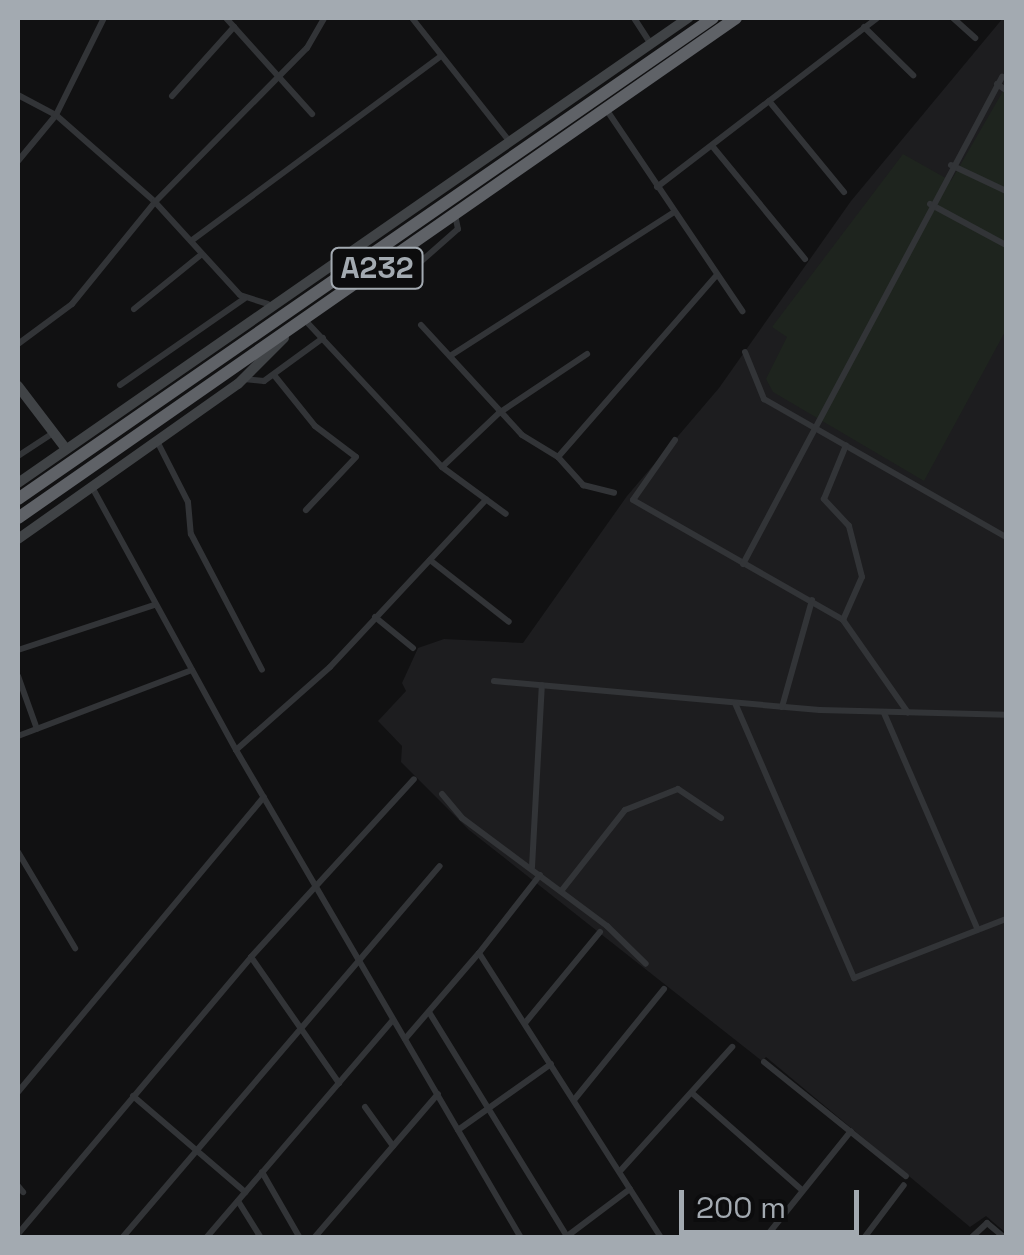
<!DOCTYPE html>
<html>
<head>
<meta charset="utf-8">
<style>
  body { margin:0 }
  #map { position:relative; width:1024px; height:1255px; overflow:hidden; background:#111112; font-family:"Space Grotesk",sans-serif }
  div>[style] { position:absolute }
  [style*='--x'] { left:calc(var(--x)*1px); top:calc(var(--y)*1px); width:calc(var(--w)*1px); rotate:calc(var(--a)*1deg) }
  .built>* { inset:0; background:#1d1d1f }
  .green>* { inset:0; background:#1e241e }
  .street>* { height:6px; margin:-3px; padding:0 3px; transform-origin:3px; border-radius:3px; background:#323437 }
  .secondary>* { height:10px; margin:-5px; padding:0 5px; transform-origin:5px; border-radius:5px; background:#404346 }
  .highway>* { height:12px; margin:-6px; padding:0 6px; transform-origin:6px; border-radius:6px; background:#5f6267 }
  span { translate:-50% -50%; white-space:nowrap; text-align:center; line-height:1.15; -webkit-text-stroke:8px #0c0c0d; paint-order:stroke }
  .shield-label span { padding:2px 8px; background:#0c0c0d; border:2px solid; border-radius:8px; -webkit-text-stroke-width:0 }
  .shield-label { font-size:30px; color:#a3aab1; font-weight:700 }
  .frame { position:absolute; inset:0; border:20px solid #a3aab1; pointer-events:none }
  .scale { position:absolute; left:679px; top:1190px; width:180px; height:45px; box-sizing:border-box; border:5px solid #a3aab1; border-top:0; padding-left:12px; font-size:30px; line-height:35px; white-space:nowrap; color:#a3aab1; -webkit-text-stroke:8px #0c0c0d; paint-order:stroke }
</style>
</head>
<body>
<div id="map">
  <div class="built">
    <div style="clip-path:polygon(1003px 18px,1006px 18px,1006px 1233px,986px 1216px,970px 1227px,766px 1057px,762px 1061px,469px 830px,401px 762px,402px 746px,378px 721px,406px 691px,402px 683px,418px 648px,444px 639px,523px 643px,627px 496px,719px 388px,851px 201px)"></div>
  </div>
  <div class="green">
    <div style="clip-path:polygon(1006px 86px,1006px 330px,924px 481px,773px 392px,766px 379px,787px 337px,772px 327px,903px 154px,951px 181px)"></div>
  </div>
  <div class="street">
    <div style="--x:226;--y:18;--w:129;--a:48.1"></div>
    <div style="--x:412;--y:18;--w:157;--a:51.7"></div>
    <div style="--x:634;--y:18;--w:31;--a:57"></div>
    <div style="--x:953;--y:18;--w:30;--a:42"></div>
    <div style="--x:864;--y:27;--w:69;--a:44.4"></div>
    <div style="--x:997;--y:84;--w:11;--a:34"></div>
    <div style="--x:18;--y:95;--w:43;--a:27.8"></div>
    <div style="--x:56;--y:115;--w:132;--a:41.3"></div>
    <div style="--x:155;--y:202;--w:126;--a:47.6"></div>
    <div style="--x:240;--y:295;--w:29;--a:18"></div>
    <div style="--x:172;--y:96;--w:93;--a:-48.1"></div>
    <div style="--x:769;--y:101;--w:118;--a:50.5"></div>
    <div style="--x:606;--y:109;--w:244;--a:56"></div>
    <div style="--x:713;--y:147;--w:145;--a:50.6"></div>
    <div style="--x:18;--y:161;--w:60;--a:-50.4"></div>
    <div style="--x:56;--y:115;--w:108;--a:-63.7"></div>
    <div style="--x:951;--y:165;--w:61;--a:25.3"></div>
    <div style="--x:657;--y:187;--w:277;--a:-37.5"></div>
    <div style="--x:930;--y:204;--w:86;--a:28.3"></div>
    <div style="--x:191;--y:241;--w:310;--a:-36.5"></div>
    <div style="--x:409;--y:272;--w:65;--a:-41.3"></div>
    <div style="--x:458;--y:229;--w:14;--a:-102"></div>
    <div style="--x:134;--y:309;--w:87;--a:-39"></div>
    <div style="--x:304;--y:319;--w:202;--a:47"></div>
    <div style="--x:442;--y:467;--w:79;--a:36.3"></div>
    <div style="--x:421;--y:325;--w:149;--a:47.4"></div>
    <div style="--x:522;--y:435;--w:42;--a:31.4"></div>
    <div style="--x:558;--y:457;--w:38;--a:48"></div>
    <div style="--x:583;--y:485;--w:32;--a:14"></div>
    <div style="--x:18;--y:344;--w:67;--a:-36.5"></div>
    <div style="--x:72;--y:304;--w:132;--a:-50.9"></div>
    <div style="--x:155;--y:202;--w:216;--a:-45.4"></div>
    <div style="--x:307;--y:48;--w:34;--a:-60"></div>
    <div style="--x:745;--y:352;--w:51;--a:68"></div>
    <div style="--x:764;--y:399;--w:279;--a:29.7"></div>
    <div style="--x:450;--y:356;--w:266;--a:-32.7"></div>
    <div style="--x:274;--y:375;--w:65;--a:51.2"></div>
    <div style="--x:315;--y:426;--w:51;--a:37.1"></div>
    <div style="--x:356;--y:457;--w:73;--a:133.3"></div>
    <div style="--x:244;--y:379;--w:20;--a:6"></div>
    <div style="--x:264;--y:381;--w:73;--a:-36.1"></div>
    <div style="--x:120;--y:385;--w:152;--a:-34.8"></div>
    <div style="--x:675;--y:440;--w:73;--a:125"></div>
    <div style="--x:633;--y:500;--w:242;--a:29.7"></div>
    <div style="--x:843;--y:620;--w:113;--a:55"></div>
    <div style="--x:157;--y:441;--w:68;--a:63.1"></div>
    <div style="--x:188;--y:502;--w:32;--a:85"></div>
    <div style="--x:191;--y:534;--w:153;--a:62.4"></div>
    <div style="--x:18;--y:456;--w:42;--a:-33.3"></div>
    <div style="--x:558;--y:457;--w:242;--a:-48.9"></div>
    <div style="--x:442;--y:467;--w:79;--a:-43.5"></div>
    <div style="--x:499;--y:413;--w:106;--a:-33.8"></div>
    <div style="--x:92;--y:487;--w:300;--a:61.3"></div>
    <div style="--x:236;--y:750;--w:565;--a:59.71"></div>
    <div style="--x:430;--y:560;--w:100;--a:38.1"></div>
    <div style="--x:743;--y:564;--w:552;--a:-61.99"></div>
    <div style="--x:375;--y:617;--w:49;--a:39.2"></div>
    <div style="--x:843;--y:620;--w:47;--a:-66.2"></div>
    <div style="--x:862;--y:577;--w:53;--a:-104.3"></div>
    <div style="--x:849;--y:526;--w:37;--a:-133"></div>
    <div style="--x:824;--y:499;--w:58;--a:-67.8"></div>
    <div style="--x:18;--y:650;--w:143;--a:-18.3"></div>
    <div style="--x:18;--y:676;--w:56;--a:70.3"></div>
    <div style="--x:494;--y:681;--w:327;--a:5.1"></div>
    <div style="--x:820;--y:710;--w:186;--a:1.5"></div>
    <div style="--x:735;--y:703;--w:300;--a:66.6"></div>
    <div style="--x:854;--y:978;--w:163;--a:-21.2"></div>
    <div style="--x:782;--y:707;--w:111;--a:-74.3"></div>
    <div style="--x:884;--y:713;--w:236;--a:66.6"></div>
    <div style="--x:18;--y:736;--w:186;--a:-20.8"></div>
    <div style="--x:236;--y:750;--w:125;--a:-41.4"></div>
    <div style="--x:330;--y:667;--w:229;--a:-47"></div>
    <div style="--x:442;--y:794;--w:31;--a:50"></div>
    <div style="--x:462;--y:818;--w:181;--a:36.7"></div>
    <div style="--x:607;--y:926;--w:54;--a:44.3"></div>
    <div style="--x:18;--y:852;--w:112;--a:59.3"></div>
    <div style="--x:532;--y:867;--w:182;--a:-86.9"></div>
    <div style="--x:562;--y:890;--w:102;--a:-51.8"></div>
    <div style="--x:625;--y:810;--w:57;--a:-21.6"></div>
    <div style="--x:678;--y:789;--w:52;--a:34"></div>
    <div style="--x:479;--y:953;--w:99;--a:-52"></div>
    <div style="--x:251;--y:957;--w:154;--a:55.1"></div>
    <div style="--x:429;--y:1012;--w:265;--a:58.4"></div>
    <div style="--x:525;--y:1023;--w:118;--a:-50.5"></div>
    <div style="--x:405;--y:1039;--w:113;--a:-49.3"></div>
    <div style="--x:479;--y:953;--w:338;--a:57.4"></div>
    <div style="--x:764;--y:1062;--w:182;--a:38.8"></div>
    <div style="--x:18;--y:1092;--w:384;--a:-50.2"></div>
    <div style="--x:692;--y:1093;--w:145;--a:41.4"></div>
    <div style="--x:133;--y:1096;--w:148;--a:40.6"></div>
    <div style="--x:574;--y:1100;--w:143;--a:-51"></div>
    <div style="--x:365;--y:1107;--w:48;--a:54.3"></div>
    <div style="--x:458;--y:1130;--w:114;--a:-35.4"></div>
    <div style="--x:621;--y:1170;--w:166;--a:-47.9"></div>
    <div style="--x:262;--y:1172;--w:76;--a:60.1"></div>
    <div style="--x:18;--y:1186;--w:8;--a:50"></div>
    <div style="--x:238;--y:1201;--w:44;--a:58.1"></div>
    <div style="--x:18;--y:1234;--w:362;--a:-49.9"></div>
    <div style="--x:251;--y:957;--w:241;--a:-47.5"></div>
    <div style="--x:566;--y:1237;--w:80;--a:-36.9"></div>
    <div style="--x:122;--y:1238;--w:489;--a:-49.5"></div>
    <div style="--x:206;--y:1238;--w:287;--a:-49.4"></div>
    <div style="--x:314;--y:1238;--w:190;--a:-49.3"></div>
    <div style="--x:765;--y:1238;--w:137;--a:-51.2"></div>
    <div style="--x:864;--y:1238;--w:66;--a:-53"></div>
    <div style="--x:971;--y:1238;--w:22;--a:-43"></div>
    <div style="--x:987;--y:1223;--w:23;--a:40"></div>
  </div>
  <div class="secondary">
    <div style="--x:18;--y:386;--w:79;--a:52.7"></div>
    <div style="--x:18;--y:483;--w:816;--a:-34.76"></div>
    <div style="--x:18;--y:539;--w:269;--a:-35.2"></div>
    <div style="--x:238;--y:384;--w:65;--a:-45"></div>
  </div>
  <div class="highway">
    <div style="--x:18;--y:499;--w:845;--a:-34.69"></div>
    <div style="--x:18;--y:518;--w:875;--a:-34.85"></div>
  </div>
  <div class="shield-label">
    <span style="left:377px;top:268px">A232</span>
  </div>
  <div class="frame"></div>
  <div class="scale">200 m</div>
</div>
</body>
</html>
